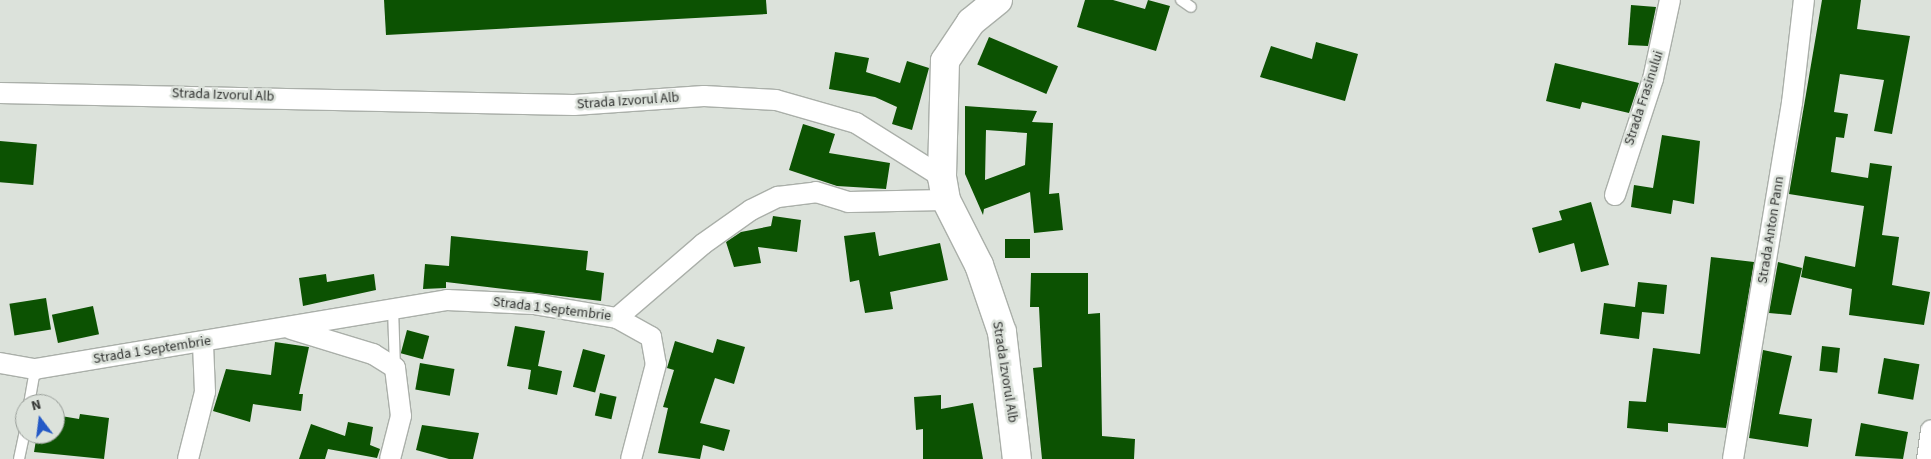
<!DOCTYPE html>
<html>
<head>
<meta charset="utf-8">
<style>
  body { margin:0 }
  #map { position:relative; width:1931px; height:459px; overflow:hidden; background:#dce2db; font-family:"Source Sans 3",sans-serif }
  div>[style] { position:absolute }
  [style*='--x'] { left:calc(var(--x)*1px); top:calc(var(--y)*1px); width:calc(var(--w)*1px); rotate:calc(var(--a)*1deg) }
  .building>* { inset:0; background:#0c5202; transform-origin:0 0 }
  .roads { filter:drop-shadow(1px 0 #aaafa9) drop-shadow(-1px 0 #aaafa9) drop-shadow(0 1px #aaafa9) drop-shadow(0 -1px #aaafa9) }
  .lane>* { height:10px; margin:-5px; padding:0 5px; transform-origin:5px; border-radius:5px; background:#fff }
  .street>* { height:20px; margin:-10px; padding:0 10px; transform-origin:10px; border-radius:10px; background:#fff }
  .secondary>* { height:28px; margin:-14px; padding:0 14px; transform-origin:14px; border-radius:14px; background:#fff }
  span { translate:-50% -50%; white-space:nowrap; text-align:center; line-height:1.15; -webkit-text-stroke:5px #dce2db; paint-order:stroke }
  .street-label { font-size:14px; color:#333533 }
  .north { position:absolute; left:15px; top:394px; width:50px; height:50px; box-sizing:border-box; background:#dce2db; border:1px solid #989d98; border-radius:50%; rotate:345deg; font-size:14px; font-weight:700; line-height:20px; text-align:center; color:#333533 }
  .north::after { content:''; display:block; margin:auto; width:18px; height:22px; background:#2459c6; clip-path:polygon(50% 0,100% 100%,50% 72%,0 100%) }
</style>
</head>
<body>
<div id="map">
  <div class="building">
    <div style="clip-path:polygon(384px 0,766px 0,767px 14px,386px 35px)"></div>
    <div style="clip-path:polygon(1085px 0,1113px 0,1145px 9px,1148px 0,1170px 6px,1156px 51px,1077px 27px)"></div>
    <div style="clip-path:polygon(1822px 0,1861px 0,1857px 29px,1910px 36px,1892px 134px,1874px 131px,1884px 80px,1840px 74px,1834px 112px,1848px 114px,1844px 138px,1836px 137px,1831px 172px,1868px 178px,1870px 163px,1892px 166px,1882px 235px,1899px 237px,1892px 285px,1930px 292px,1924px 325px,1849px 315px,1852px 289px,1801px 277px,1805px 256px,1855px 267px,1864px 206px,1789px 194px)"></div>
    <div style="clip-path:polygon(1631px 5px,1656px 7px,1648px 46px,1628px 45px)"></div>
    <div style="left:989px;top:37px;width:75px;height:30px;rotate:23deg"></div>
    <div style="clip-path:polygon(1316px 42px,1358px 54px,1345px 101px,1260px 77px,1271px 46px,1312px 59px)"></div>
    <div style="clip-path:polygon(835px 52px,869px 58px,866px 72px,900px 83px,907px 61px,929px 68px,912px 130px,892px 124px,897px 107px,875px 97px,829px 89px)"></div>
    <div style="clip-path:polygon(1555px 63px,1639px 83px,1629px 113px,1582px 102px,1580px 109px,1546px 101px)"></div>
    <div style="clip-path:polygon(evenodd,965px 106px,1037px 111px,1032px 122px,1053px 123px,1049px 194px,1059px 193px,1063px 230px,1034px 233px,1030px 192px,984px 209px,983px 215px,965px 174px,965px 106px,986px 130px,1027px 133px,1025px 165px,985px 180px,986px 130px)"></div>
    <div style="clip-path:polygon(803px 124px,835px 134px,829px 153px,890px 163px,886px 189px,837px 186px,789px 170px)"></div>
    <div style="clip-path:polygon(1662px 135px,1700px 141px,1694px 204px,1673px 200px,1671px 214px,1631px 207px,1634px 185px,1653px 188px)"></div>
    <div style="left:0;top:141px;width:37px;height:41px;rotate:5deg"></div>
    <div style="clip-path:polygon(1591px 202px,1609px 265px,1581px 272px,1574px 243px,1539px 253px,1532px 228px,1562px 220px,1559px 211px)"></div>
    <div style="clip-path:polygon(773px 216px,801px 220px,797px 252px,758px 247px,761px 263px,734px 267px,726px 242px,741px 232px,771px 226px)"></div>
    <div style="clip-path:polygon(875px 232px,879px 256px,940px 243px,948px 280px,890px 292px,893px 309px,865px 313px,859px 280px,850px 282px,844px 236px)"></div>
    <div style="clip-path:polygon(451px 236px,588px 251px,586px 270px,604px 273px,601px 301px,446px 282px,446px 288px,423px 289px,425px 264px,449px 266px)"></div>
    <div style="left:1005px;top:239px;width:25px;height:19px"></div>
    <div style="clip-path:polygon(1711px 257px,1754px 262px,1726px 428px,1668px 423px,1668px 432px,1627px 428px,1629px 401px,1646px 402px,1653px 348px,1700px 354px)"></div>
    <div style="clip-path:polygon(1778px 262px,1802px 268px,1791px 315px,1769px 313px)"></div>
    <div style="clip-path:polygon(1031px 273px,1088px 273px,1088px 314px,1100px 313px,1102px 436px,1135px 439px,1134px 459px,1042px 459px,1033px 368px,1042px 367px,1039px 307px,1030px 307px)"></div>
    <div style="clip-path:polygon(326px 274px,327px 282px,374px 274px,376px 290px,303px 306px,299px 278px)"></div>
    <div style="clip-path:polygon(1638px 282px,1667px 285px,1664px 314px,1642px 312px,1639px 339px,1600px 334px,1604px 303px,1635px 307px)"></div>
    <div style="left:46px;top:298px;width:32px;height:37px;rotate:81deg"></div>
    <div style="left:93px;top:306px;width:29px;height:42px;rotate:78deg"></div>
    <div style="clip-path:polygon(515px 326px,545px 331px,538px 366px,562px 371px,557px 395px,528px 389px,531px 370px,507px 366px)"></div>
    <div style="left:407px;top:330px;width:23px;height:24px;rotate:15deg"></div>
    <div style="clip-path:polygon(717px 339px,745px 347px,734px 384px,715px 378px,700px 423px,730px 430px,724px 451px,703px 445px,700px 459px,658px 453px,668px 408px,663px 407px,674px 370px,667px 368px,675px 341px,713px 353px)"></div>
    <div style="clip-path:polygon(275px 342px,309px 347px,299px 394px,303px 394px,301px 411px,253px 404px,250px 422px,213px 411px,226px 369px,271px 375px)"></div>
    <div style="left:1822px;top:346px;width:18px;height:25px;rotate:6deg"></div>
    <div style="left:583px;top:349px;width:23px;height:39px;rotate:15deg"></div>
    <div style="clip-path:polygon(1763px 350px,1792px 356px,1779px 414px,1812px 419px,1808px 447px,1749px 438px)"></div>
    <div style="left:1884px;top:358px;width:36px;height:36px;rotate:10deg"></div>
    <div style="left:420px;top:363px;width:35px;height:27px;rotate:10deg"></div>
    <div style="left:600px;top:393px;width:17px;height:23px;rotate:13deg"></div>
    <div style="clip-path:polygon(941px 395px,941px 409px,973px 403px,983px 459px,923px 459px,923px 429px,916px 430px,914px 397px)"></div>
    <div style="clip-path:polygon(80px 414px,109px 418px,104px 459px,34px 452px,37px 434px,55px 434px,55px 415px,79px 419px)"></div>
    <div style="clip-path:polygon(348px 422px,373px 427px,370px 445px,380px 449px,377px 458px,328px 449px,325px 459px,299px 459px,311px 424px,345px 436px)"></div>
    <div style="clip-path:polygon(1861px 423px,1908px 432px,1903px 459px,1855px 456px)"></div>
    <div style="clip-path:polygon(422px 425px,479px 433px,473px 459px,449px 459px,416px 450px)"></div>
  </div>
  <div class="roads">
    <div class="lane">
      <div style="--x:1181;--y:0;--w:12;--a:35"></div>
      <div style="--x:393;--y:308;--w:59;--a:88.1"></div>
      <div style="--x:29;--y:404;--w:36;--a:-80"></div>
      <div style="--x:19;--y:459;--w:30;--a:-78"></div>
    </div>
    <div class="street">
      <div style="--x:0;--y:93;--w:574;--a:1.2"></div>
      <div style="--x:574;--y:105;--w:130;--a:-4"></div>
      <div style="--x:704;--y:96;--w:72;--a:3.2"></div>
      <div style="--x:776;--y:100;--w:83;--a:16"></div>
      <div style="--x:856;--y:123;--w:102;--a:32.1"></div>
      <div style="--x:1615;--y:195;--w:122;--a:-71.9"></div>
      <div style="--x:1653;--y:79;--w:81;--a:-77.9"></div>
      <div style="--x:617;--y:318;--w:39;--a:29"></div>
      <div style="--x:651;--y:337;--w:27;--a:80"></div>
      <div style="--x:656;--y:364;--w:98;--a:104.7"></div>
      <div style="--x:291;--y:329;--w:86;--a:17"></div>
      <div style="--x:373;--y:354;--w:26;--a:32"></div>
      <div style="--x:395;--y:368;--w:48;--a:82.9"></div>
      <div style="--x:401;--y:416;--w:44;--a:104.3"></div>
      <div style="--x:0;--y:363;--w:36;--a:10"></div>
      <div style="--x:35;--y:369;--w:418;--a:-9.5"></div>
      <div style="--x:447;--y:300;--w:87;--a:2.6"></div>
      <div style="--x:534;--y:304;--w:84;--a:9.6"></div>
      <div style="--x:617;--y:318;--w:113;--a:-40.7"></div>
      <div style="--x:703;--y:244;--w:59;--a:-35.3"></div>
      <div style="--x:751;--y:210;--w:30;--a:-26"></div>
      <div style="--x:778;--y:197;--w:38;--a:-7"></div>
      <div style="--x:816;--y:192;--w:34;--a:17"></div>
      <div style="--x:848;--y:202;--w:98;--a:-1.2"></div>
      <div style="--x:188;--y:459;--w:69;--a:-75.8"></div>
      <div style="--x:205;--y:392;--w:48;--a:-92.4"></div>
      <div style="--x:1733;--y:459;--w:361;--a:-80.6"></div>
      <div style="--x:1792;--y:103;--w:104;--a:-83.4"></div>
      <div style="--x:1927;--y:459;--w:29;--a:-82"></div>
    </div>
    <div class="secondary">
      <div style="--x:998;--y:0;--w:35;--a:141"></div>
      <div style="--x:971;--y:22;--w:47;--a:123.7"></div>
      <div style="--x:945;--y:61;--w:116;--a:91.5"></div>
      <div style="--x:942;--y:177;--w:23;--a:80"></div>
      <div style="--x:946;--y:200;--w:73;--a:63.1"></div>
      <div style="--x:979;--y:265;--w:71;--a:71.1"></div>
      <div style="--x:1002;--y:332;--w:128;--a:83.3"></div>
    </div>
  </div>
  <div class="street-label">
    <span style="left:223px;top:95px;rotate:2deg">Strada Izvorul Alb</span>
    <span style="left:1644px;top:98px;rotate:-72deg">Strada Frasinului</span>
    <span style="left:628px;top:101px;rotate:-4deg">Strada Izvorul Alb</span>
    <span style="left:1771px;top:230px;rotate:-81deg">Strada Anton Pann</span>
    <span style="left:552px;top:309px;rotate:7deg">Strada 1 Septembrie</span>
    <span style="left:152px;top:350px;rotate:-9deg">Strada 1 Septembrie</span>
    <span style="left:1005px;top:372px;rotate:81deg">Strada Izvorul Alb</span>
  </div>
  <div class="north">N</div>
</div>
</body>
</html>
